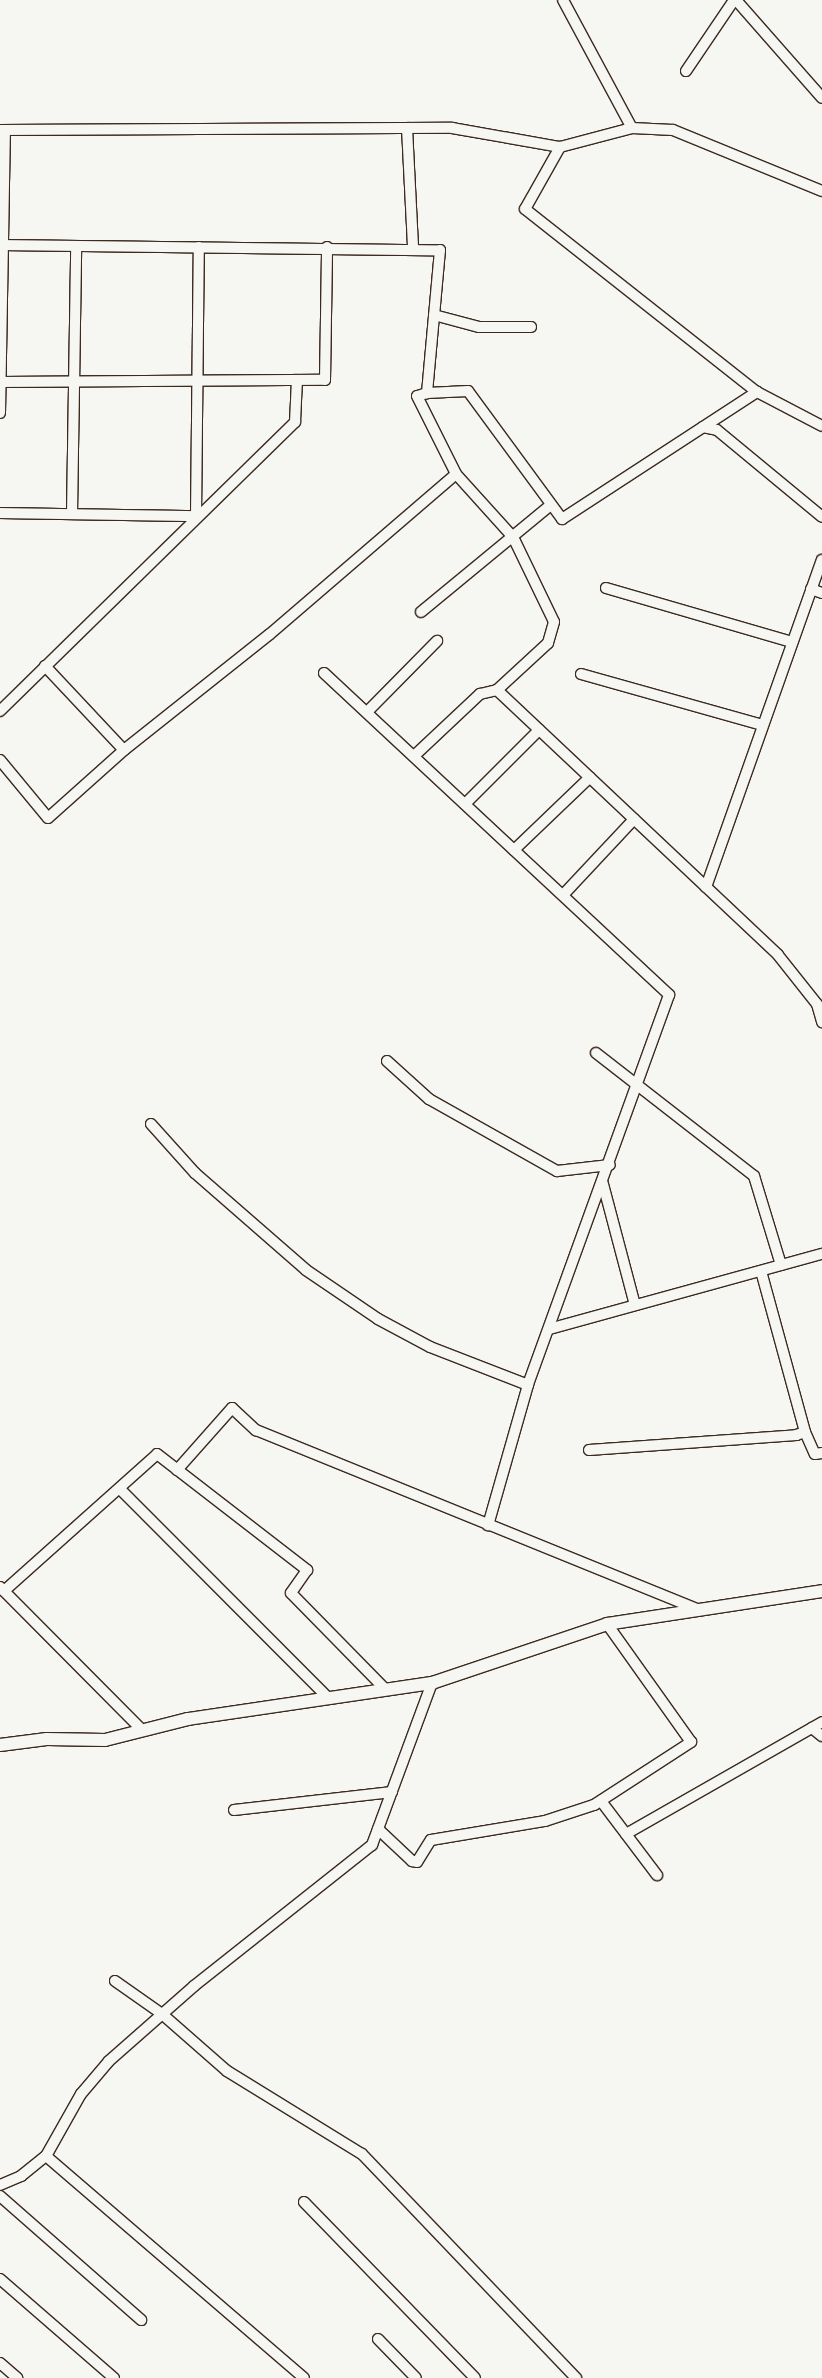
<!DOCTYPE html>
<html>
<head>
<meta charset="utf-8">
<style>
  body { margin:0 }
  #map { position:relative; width:822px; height:2378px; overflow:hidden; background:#f6f6f2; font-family:"Gochi Hand",sans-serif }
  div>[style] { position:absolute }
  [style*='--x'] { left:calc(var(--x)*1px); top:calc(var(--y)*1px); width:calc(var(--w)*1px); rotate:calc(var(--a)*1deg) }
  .roads { filter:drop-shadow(1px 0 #3b2a1e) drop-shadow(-1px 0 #3b2a1e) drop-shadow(0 1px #3b2a1e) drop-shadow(0 -1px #3b2a1e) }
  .minor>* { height:10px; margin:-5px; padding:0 5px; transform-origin:5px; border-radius:5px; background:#f6f6f2 }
  .tertiary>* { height:12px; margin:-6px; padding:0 6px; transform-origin:6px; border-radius:6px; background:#f6f6f2 }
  span { translate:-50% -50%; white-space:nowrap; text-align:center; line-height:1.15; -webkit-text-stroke:4px #f6f6f2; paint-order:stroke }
</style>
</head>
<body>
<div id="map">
  <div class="roads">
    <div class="minor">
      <div style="--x:563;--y:0;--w:145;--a:61.7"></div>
      <div style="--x:736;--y:0;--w:130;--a:48.7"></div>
      <div style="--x:686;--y:71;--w:86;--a:-55.9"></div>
      <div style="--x:407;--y:128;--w:120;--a:87.1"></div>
      <div style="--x:0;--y:130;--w:452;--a:-0.3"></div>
      <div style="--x:452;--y:128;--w:110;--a:10"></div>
      <div style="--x:560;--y:147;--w:74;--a:-14.8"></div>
      <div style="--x:632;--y:128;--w:41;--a:2.8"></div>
      <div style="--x:673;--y:130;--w:161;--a:22.3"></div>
      <div style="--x:560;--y:147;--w:71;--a:119.4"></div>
      <div style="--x:525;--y:209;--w:295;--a:38.3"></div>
      <div style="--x:757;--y:392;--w:73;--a:27.6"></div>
      <div style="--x:0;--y:245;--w:440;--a:0.7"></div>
      <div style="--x:440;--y:250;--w:144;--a:95.2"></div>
      <div style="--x:427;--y:393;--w:10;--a:163"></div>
      <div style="--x:417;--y:396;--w:87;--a:63.4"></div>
      <div style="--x:456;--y:474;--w:85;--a:47.9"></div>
      <div style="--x:513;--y:537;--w:94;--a:64.2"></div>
      <div style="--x:554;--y:622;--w:22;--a:106"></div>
      <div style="--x:548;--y:643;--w:69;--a:137.3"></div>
      <div style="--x:434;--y:315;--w:47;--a:14.9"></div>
      <div style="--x:479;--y:327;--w:52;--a:0"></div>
      <div style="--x:1;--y:382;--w:324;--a:-0.4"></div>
      <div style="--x:325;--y:380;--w:133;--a:-89.1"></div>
      <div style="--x:427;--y:393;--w:41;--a:-2.8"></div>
      <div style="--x:468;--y:391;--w:159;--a:53.7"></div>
      <div style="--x:562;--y:519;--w:233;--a:-33.1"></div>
      <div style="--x:0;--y:413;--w:283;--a:-89"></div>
      <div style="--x:703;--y:427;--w:14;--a:12"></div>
      <div style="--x:717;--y:430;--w:136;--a:39.6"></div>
      <div style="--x:0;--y:513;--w:196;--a:0.9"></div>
      <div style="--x:196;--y:516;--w:269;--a:-89.4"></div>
      <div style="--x:72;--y:514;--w:268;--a:-89.1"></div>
      <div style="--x:606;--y:588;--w:194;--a:16.2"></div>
      <div style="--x:811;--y:589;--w:12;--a:20"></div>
      <div style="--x:421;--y:612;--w:168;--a:-39.5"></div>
      <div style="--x:45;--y:666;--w:115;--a:46.8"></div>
      <div style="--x:124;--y:750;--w:186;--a:-38.5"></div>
      <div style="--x:270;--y:634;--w:245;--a:-40.7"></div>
      <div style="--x:324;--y:673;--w:472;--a:43"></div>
      <div style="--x:669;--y:995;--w:415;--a:109.9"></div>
      <div style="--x:528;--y:1385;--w:146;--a:105.9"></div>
      <div style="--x:581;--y:674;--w:188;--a:15.7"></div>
      <div style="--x:0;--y:711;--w:413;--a:-44.4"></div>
      <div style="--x:295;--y:422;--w:42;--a:-87.3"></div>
      <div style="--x:367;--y:712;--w:100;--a:-45.4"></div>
      <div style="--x:414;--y:756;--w:91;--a:-43.2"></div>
      <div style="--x:480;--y:694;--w:17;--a:-13"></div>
      <div style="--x:497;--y:690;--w:386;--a:43.3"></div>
      <div style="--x:778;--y:955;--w:63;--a:51.5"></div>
      <div style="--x:817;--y:1004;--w:19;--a:74"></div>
      <div style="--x:0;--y:760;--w:75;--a:50.4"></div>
      <div style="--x:48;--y:818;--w:102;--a:-41.8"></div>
      <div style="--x:465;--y:804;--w:105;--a:-45"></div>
      <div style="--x:514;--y:850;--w:105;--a:-43.8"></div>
      <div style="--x:706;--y:887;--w:347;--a:-70.5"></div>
      <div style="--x:563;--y:895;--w:104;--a:-46.9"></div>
      <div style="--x:596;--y:1053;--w:200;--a:37.9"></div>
      <div style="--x:754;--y:1176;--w:93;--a:73.1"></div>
      <div style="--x:387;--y:1061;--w:57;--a:42.1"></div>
      <div style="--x:429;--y:1099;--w:147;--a:29.4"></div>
      <div style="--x:557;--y:1171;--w:53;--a:-6.5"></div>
      <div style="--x:151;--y:1124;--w:66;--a:48.1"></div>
      <div style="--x:195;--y:1173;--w:147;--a:41.1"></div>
      <div style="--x:306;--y:1270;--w:87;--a:34.2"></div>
      <div style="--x:378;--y:1319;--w:59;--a:28.3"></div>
      <div style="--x:430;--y:1347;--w:105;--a:21.2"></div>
      <div style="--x:603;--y:1184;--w:125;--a:75.2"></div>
      <div style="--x:761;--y:1271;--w:167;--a:74.7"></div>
      <div style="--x:805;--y:1432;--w:24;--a:66"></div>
      <div style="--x:815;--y:1454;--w:7;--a:-8"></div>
      <div style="--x:549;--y:1329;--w:283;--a:-15.4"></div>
      <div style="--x:589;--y:1450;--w:208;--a:-4.1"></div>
      <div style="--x:796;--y:1435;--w:9;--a:-18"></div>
      <div style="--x:177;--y:1470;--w:83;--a:-48.4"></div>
      <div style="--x:232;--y:1408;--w:33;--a:43"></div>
      <div style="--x:256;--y:1430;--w:478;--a:22.1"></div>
      <div style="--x:120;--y:1489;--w:293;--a:45.1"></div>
      <div style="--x:0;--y:1587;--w:203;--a:45.2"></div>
      <div style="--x:4;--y:1591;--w:205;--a:-41.8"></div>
      <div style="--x:157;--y:1454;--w:190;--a:37.7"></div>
      <div style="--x:307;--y:1570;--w:28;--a:125"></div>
      <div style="--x:291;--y:1593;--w:134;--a:45.6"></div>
      <div style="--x:812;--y:1728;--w:13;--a:39"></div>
      <div style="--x:601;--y:1801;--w:93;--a:52.9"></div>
      <div style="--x:234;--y:1810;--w:159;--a:-6.5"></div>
      <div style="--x:378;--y:1829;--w:47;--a:43.3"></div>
      <div style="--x:412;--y:1861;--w:5;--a:11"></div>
      <div style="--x:417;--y:1862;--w:26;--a:-58"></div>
      <div style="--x:431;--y:1840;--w:116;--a:-9.5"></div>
      <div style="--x:545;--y:1821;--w:52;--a:-18.1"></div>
      <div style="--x:594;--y:1805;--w:116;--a:-33"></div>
      <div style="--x:691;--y:1742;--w:145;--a:-125.4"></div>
      <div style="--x:626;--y:1834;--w:226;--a:-29.7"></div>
      <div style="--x:115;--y:1981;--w:57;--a:35.1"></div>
      <div style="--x:162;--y:2014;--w:86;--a:41.2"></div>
      <div style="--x:227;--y:2071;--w:158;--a:31.6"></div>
      <div style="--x:362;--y:2154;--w:310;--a:46.3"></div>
      <div style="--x:46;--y:2156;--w:340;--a:40.7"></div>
      <div style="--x:0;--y:2185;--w:23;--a:-23"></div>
      <div style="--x:21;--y:2176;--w:32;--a:-39"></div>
      <div style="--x:46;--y:2156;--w:71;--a:-60.6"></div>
      <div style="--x:81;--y:2094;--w:43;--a:-49.7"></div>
      <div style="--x:109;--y:2061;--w:113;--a:-41.4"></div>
      <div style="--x:194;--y:1986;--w:227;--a:-38.4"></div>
      <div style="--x:372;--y:1845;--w:173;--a:-69.7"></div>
      <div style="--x:0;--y:2196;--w:188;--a:41.3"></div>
      <div style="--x:304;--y:2202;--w:245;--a:45.8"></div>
      <div style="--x:0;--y:2279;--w:151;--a:41"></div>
      <div style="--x:378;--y:2339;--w:54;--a:45.7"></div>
      <div style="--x:0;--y:2363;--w:23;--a:41"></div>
    </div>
    <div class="tertiary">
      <div style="--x:0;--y:1745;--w:47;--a:-7.3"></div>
      <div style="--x:47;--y:1739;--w:58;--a:1"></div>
      <div style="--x:105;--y:1740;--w:86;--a:-14.2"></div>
      <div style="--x:188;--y:1719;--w:247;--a:-8.4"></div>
      <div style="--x:432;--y:1683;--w:185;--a:-18.6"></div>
      <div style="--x:607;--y:1624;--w:218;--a:-8.7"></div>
    </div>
  </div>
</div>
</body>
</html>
